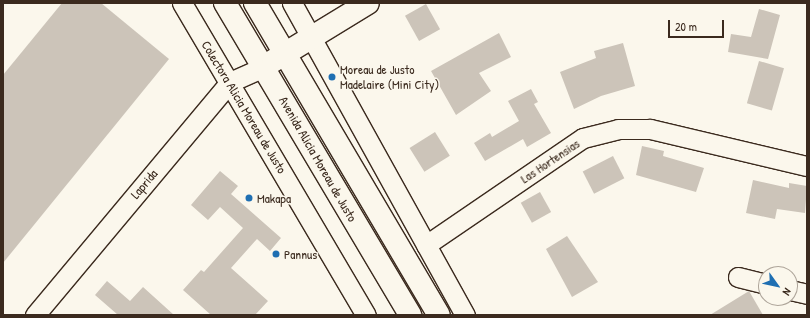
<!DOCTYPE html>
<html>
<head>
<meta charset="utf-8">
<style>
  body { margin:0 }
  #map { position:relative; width:810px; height:318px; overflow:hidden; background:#fbf7ec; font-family:"Patrick Hand",sans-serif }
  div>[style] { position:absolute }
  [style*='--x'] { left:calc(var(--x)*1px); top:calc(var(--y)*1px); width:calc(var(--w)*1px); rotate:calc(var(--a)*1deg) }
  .building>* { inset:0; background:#ccc4b9; transform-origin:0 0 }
  .roads { filter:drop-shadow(1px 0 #3b2a1e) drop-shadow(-1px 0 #3b2a1e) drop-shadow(0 1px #3b2a1e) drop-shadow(0 -1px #3b2a1e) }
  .minor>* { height:19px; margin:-9.5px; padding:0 9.5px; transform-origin:9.5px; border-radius:9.5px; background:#fbf7ec }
  .major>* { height:22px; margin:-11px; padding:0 11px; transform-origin:11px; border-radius:11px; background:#fbf7ec }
  .dots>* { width:11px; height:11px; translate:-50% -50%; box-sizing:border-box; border:2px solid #fbf7ec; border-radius:50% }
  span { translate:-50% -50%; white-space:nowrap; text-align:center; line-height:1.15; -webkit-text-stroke:3px #fbf7ec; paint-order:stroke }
  .poi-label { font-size:13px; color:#3b2a1e }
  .left { translate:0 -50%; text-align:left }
  .street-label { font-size:13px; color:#3b2a1e }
  .frame { position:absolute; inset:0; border:4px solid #3b2a1e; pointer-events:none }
  .north { position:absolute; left:758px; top:266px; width:40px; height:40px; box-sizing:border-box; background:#fbf7ec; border:1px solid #aea59a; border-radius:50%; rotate:123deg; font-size:11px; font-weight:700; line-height:16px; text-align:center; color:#3b2a1e }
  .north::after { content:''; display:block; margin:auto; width:14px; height:18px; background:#1f6fb2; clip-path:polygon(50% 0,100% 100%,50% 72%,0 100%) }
  .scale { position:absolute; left:668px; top:20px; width:56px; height:18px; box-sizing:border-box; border:2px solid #3b2a1e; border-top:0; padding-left:5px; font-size:12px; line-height:14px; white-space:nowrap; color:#3b2a1e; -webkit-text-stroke:3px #fbf7ec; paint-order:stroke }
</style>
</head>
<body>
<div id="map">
  <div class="building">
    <div style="clip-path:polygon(62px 3px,101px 3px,169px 59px,3px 263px,3px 75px)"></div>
    <div style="left:426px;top:4px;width:29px;height:24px;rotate:61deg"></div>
    <div style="clip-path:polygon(759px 9px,780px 15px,768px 59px,728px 52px,731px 34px,751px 37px)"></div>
    <div style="clip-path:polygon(499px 33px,511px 57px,479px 73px,491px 91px,456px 115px,431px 71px)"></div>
    <div style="clip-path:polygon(623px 43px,635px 86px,601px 96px,574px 109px,560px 72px,596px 58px,594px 51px)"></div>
    <div style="left:759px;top:61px;width:26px;height:44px;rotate:16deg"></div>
    <div style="clip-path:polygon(531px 89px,538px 102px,534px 104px,551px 133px,527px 147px,523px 139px,485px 161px,474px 143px,490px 133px,492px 137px,519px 121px,508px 101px)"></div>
    <div style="left:435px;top:132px;width:28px;height:30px;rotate:58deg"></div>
    <div style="clip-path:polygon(642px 146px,664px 151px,663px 156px,704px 168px,696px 192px,636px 175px)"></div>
    <div style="left:613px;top:156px;width:25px;height:34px;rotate:63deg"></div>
    <div style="clip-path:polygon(220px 171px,238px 186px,231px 194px,281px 238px,270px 251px,257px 239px,231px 268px,268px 301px,255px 315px,211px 315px,183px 290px,201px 270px,204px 272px,243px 228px,220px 207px,208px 220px,191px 205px)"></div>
    <div style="clip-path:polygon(753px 180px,789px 188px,789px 183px,807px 186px,805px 213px,777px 209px,775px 219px,746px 213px)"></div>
    <div style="left:540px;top:192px;width:23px;height:22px;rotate:61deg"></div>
    <div style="clip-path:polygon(567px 236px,598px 282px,572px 297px,546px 249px)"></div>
    <div style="clip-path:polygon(107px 281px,130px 301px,143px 287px,174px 315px,118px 315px,95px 295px)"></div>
    <div style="clip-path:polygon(749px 291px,763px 315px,710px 315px)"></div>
  </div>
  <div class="roads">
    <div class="minor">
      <div style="--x:182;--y:3;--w:362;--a:59.5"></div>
      <div style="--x:292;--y:3;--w:357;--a:61"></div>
      <div style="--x:426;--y:245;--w:190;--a:-34.3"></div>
      <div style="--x:583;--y:138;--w:36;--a:-14"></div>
      <div style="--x:618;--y:129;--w:32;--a:0"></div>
      <div style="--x:650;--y:129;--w:161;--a:13.3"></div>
      <div style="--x:738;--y:277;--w:29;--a:14"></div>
      <div style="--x:790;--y:290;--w:17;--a:13"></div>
      <div style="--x:35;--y:315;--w:304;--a:-50.1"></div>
      <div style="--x:230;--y:82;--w:37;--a:-24"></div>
    </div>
    <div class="major">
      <div style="--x:225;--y:3;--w:363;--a:59.3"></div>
      <div style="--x:255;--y:3;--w:362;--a:59.5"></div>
      <div style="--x:273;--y:61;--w:111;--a:-31.4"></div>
    </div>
  </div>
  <div class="dots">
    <div style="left:332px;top:77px;background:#1f6fb2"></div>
    <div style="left:249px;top:198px;background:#1f6fb2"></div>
    <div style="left:276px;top:254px;background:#1f6fb2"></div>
  </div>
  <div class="poi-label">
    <span class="left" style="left:340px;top:77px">Moreau de Justo<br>Madelaire (Mini City)</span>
    <span class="left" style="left:257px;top:198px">Makapa</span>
    <span class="left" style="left:284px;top:254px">Pannus</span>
  </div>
  <div class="street-label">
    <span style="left:244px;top:107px;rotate:59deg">Colectora Alicia Moreau de Justo</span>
    <span style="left:318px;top:159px;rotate:60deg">Avenida Alicia Moreau de Justo</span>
    <span style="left:550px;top:161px;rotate:-34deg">Las Hortensias</span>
    <span style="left:144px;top:184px;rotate:-50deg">Laprida</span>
  </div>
  <div class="frame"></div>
  <div class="north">N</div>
  <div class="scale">20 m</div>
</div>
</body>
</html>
